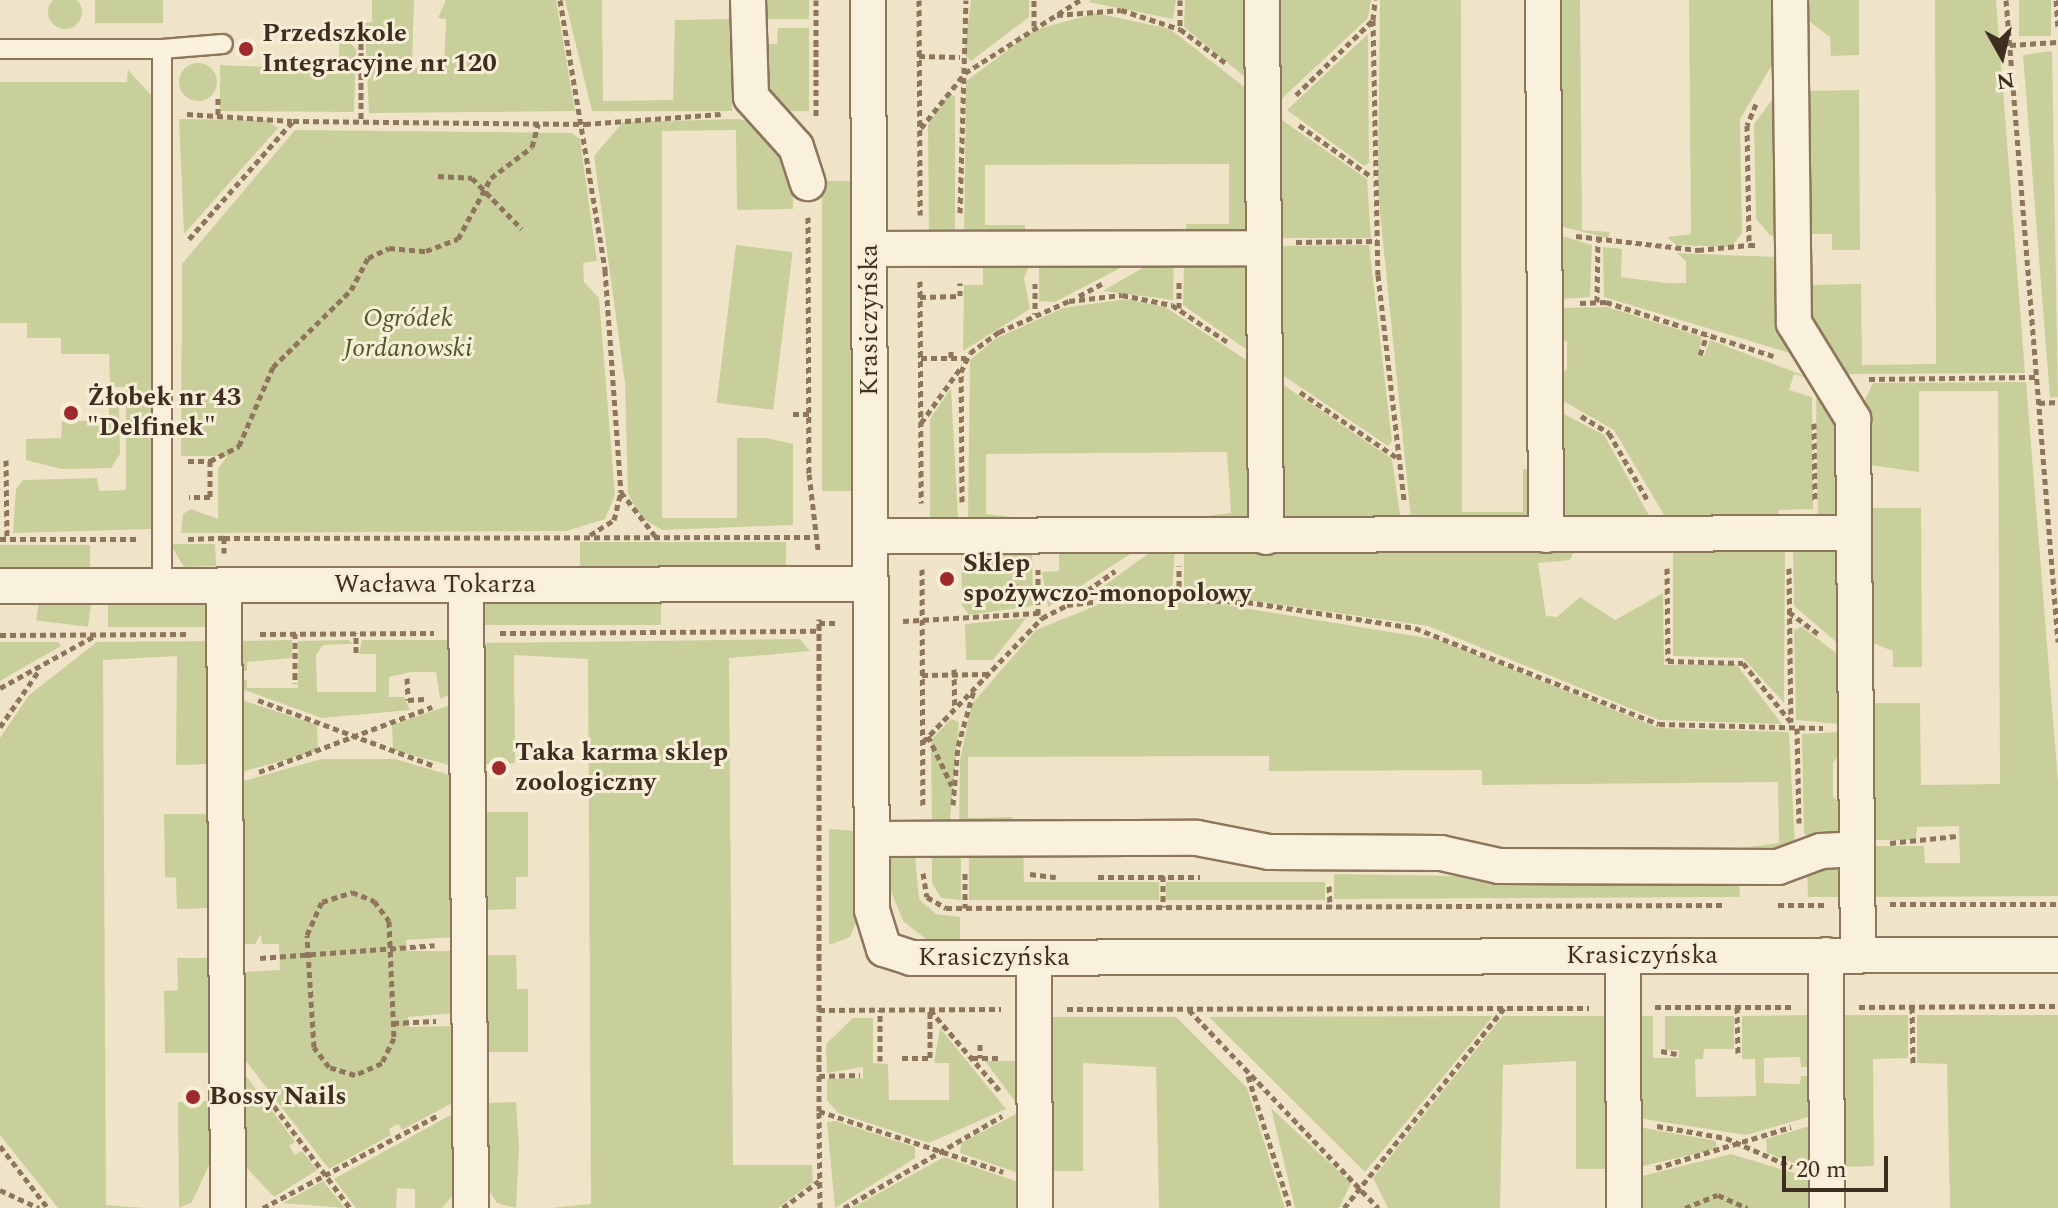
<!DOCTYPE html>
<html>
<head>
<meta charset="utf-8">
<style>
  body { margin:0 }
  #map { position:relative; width:2058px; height:1208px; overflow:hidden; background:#f0e4c8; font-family:Spectral,serif }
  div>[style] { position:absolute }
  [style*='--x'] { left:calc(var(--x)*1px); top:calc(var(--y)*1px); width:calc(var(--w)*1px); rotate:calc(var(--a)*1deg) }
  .green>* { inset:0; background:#c9cf9b; transform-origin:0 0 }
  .round { border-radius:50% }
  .path>* { height:5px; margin-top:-2.5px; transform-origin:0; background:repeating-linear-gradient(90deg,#8d765c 0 6px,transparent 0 10px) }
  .roads { filter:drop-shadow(2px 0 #8d765c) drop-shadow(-2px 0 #8d765c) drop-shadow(0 2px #8d765c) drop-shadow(0 -2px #8d765c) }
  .lane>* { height:18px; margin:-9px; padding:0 9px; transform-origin:9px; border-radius:9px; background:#faf1dc }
  .street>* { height:34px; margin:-17px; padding:0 17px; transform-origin:17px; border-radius:17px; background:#faf1dc }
  .dots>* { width:22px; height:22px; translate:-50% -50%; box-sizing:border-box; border:4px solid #f7eed8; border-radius:50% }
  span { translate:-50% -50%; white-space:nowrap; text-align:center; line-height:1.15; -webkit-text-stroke:6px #f7eed8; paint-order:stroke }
  .poi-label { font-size:26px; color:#3d2e20; font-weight:700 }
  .left { translate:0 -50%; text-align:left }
  .park-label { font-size:26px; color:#4d5a26; font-style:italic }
  .street-label { font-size:26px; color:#3d2e20 }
  .north { position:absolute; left:1962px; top:16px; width:80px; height:80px; -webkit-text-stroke:6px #f7eed8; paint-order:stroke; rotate:172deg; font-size:22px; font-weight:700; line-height:32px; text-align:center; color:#3d2e20 }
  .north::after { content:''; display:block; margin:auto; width:28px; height:36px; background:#3d2e20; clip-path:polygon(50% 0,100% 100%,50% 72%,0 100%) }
  .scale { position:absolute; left:1782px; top:1156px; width:106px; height:36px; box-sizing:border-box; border:4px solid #3d2e20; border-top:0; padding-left:10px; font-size:24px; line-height:28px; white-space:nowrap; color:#3d2e20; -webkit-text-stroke:6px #f7eed8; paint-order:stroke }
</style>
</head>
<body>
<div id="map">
  <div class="green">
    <div class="round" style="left:48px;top:-5px;width:34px;height:34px"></div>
    <div style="left:95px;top:0;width:68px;height:23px"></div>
    <div style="clip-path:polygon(372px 0,414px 0,412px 68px,444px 70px,446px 19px,438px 18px,446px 0,556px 0,575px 111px,369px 113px,365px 23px,372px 22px)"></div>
    <div style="clip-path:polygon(565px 0,602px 0,603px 101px,673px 100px,675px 20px,733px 19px,732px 111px,592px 111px)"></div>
    <div style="left:757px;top:0;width:52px;height:19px"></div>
    <div style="clip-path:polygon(971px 0,1029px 0,1029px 17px,971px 61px,964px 54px)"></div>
    <div style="clip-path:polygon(1176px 0,1173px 19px,1088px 2px,1091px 0)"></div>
    <div style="clip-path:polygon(1185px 0,1253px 0,1246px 78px,1184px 27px)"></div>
    <div style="clip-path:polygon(1272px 0,1371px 0,1368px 18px,1276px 104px)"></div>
    <div style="clip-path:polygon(1380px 0,1461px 0,1462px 512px,1523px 512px,1523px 469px,1530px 469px,1534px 519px,1411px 520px,1378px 192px)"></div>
    <div style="clip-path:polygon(1553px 0,1580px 0,1582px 230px,1610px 232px,1608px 238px,1559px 226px)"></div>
    <div style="clip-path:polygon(1689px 0,1780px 0,1778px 55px,1740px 119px,1742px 233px,1731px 247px,1676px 245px,1667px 237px,1691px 234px)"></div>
    <div style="clip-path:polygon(1798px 0,1859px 0,1859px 55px,1831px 56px,1830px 37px,1805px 18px)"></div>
    <div style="clip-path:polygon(1935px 0,1996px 0,2025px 373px,1844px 374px,1809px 335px,1803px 285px,1861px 284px,1862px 365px,1936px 364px)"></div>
    <div style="left:2019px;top:0;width:32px;height:36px"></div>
    <div style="clip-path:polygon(1096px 13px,1170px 29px,1247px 89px,1253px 232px,1186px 233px,1186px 224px,1229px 224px,1229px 164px,985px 165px,985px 225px,1025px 225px,1025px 234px,964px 236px,966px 81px,1035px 30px)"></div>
    <div style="clip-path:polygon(778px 28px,809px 28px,809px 111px,778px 111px,757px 85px,757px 44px,777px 44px)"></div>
    <div style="clip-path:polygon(339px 30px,356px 49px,354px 112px,220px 111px,220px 65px,339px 70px)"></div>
    <div style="clip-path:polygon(1368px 34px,1369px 163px,1364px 166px,1287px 110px)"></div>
    <div style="clip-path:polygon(2052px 51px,2058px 397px,2050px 398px,2023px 55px)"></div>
    <div class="round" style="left:179px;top:63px;width:38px;height:38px"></div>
    <div style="clip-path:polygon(128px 70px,153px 97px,153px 529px,13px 533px,16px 489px,23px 480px,97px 478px,99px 491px,126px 490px,126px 387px,110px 387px,109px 354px,61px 354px,61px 338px,27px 338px,27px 323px,0 323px,0 82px,127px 82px)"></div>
    <div style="clip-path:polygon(1859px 90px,1860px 250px,1832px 250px,1832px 234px,1802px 234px,1800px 91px)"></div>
    <div style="clip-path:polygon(1778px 92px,1778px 234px,1771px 236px,1756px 219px,1754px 124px)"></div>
    <div style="clip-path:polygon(949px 93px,955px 97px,955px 234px,929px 240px,928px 125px)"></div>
    <div style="clip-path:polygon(1279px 118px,1367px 179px,1371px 238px,1279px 238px)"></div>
    <div style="clip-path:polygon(179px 119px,266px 120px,278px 128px,184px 234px)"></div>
    <div style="clip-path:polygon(739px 119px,761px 125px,793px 172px,793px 209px,737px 210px,736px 130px,662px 131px,662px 518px,737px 518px,737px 438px,766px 438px,793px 444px,793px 525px,662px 530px,642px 518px,628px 494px,625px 383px,594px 156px,623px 122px)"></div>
    <div style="clip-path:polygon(295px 130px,572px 133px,580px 139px,597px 261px,583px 263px,584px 282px,599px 298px,615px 495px,605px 519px,566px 531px,181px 533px,183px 514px,191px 509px,218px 519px,218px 469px,227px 456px,181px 456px,182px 264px)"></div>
    <div style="left:822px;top:181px;width:31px;height:310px"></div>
    <div style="clip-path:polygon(1559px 235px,1592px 245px,1590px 297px,1559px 299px)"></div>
    <div style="left:736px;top:245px;width:57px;height:159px;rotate:7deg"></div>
    <div style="clip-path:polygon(1369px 245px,1392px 441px,1388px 446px,1278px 372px,1279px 246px)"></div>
    <div style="clip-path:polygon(1603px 247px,1622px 249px,1621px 277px,1666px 283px,1686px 283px,1686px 261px,1677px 253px,1777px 257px,1793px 354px,1604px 297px)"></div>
    <div style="clip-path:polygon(1161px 257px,1174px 260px,1173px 300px,1103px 291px)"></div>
    <div style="clip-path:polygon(1247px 257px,1250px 352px,1183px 305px,1184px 263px)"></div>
    <div style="clip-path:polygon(983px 261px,1030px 264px,1024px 278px,1030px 309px,963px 351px,964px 285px,983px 285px)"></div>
    <div style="clip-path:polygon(1130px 263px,1055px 302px,1039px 301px,1039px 264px)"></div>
    <div style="clip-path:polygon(1126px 299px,1165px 307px,1251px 363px,1257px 520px,1189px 518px,1231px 513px,1227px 452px,986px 454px,986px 514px,1029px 519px,968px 521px,970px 360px,995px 339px,1063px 308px)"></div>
    <div style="clip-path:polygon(1607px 307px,1702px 337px,1698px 354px,1704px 356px,1710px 340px,1816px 380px,1794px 374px,1789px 390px,1812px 397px,1813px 509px,1778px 510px,1779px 521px,1668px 522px,1614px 430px,1558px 398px,1555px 381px,1567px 369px,1567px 342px,1554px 332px,1557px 308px)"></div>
    <div style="clip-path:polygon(1279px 382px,1392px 459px,1401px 521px,1279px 525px)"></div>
    <div style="clip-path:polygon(2026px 382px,2058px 782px,2058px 896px,1867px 897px,1867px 846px,1924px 846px,1925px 863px,1960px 863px,1959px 826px,1917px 827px,1916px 840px,1866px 840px,1865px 703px,1920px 703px,1921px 785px,2000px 784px,1998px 391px,1919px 391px,1919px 472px,1863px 464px,1865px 400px,1873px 383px)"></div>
    <div style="clip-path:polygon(951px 388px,958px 517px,930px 524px,930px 419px)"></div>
    <div style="clip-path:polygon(1816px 398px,1842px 405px,1843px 514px,1818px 524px)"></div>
    <div style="clip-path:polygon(119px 404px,120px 454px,111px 468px,62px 469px,26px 460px,26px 439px,61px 438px,62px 421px,109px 421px,109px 405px)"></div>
    <div style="clip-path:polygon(1560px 412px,1604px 435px,1651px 519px,1562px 523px)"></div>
    <div style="clip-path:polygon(1863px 508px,1921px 508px,1922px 667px,1893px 667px,1893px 651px,1865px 640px)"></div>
    <div style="left:580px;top:542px;width:206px;height:27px"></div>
    <div style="clip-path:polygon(170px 544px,215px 544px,216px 566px,184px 567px)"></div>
    <div style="clip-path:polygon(1838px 544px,1841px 646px,1794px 606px,1793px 548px)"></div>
    <div style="left:0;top:545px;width:90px;height:26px"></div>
    <div style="clip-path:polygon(961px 545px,1032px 552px,1033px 606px,969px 615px,962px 605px)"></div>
    <div style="clip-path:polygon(1576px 546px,1570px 560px,1538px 563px,1546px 616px,1557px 617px,1580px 597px,1615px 620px,1663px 593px,1664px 665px,1736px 664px,1782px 724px,1659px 720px,1428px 626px,1184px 591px,1184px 549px)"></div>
    <div style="clip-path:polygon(1059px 547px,1135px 551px,1048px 607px,1042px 572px,1059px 571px)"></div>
    <div style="clip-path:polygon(1673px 547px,1785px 548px,1784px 703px,1743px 658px,1673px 656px)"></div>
    <div style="clip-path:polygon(1156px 548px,1175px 549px,1172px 592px,1091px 595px)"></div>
    <div style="left:661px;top:601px;width:24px;height:180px;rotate:90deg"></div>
    <div style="left:91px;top:603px;width:24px;height:52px;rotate:97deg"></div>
    <div style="left:108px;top:603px;width:102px;height:24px"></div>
    <div style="clip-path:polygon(1213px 603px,1439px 640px,1659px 728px,1789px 732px,1795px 847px,1742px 857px,1735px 849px,1779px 843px,1778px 782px,1482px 785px,1482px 770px,1269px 771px,1269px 756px,968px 757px,968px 818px,1013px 817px,1006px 831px,959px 831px,960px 760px,972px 704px,1036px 630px,1100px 604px)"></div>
    <div style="clip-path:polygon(1026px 618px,993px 660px,966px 660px,965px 624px)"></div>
    <div style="clip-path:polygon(1802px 627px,1844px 659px,1839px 724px,1796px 720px,1794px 630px)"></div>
    <div style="clip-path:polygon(800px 639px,810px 651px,729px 658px,733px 1165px,812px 1165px,813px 1182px,778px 1208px,551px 1208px,591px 1204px,588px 659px,514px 655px,515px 763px,483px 764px,479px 643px)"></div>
    <div style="clip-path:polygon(292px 640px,292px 658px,247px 662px,247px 671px,236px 671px,236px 641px)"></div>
    <div style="clip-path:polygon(349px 640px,353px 644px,323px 645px,316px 655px,317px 692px,376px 692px,376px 654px,359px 654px,362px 640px,455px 640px,453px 693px,440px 699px,436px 672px,411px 672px,389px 677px,389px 697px,404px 697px,410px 710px,322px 718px,239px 688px,237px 680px,247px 680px,247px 688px,298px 688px,298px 641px)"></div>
    <div style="clip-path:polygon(214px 641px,209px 764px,176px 765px,177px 656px,103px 660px,106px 1205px,145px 1208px,58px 1208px,0 1135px,0 738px,29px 695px,97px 642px)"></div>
    <div style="clip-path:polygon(0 642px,58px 642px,61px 646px,0 681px)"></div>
    <div style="clip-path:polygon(239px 699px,317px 725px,318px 751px,241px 772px)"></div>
    <div style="clip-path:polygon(450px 705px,453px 766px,393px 750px,392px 725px)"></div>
    <div style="clip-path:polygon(951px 719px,959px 722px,949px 831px,932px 831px,931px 740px)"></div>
    <div style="clip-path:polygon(1840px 732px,1846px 745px,1833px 763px,1833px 796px,1847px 814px,1847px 832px,1810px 840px,1804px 833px,1802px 734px)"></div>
    <div style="clip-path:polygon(321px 759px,395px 759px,453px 776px,456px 937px,406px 940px,407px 951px,455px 951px,456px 1013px,408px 1017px,409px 1027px,454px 1026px,456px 1101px,402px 1130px,398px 1124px,389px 1129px,391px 1135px,329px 1169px,239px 1052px,243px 972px,280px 970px,279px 944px,262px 944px,261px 934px,255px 944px,243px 944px,240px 782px)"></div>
    <div style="clip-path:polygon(483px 812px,528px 812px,528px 877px,516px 877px,516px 909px,484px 910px)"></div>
    <div style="clip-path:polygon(164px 814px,209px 814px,209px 908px,177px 909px,176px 878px,165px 877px)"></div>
    <div style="clip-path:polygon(829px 829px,855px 831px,856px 923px,850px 937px,829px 945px)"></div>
    <div style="clip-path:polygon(961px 845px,961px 900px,941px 898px,932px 883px,932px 846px)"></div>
    <div style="clip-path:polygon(969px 845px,1023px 845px,1024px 882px,1159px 882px,1159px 900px,969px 900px)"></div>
    <div style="clip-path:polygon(889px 846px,914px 846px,919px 899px,936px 914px,960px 917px,960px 943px,926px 939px,903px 921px,890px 889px)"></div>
    <div style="clip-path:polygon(1839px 857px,1848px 897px,1808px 897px,1807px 870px)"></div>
    <div style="clip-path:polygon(1334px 874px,1739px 881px,1740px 897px,1334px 899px)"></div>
    <div style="left:1166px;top:882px;width:159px;height:18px"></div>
    <div style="clip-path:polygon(485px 955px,516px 955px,517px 989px,528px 989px,528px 1052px,483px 1052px)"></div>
    <div style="clip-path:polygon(177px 958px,209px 958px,211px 1053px,165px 1053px,164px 991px,178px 990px)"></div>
    <div style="clip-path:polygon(1808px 1015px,1817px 1024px,1817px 1067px,1801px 1067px,1800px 1057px,1764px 1058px,1764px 1083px,1800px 1084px,1801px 1076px,1817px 1075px,1812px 1116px,1746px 1135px,1638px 1118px,1634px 1016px,1653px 1016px,1653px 1058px,1679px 1058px,1679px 1050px,1665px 1050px,1665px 1016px,1734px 1016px,1734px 1049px,1704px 1049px,1703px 1059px,1695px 1059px,1696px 1097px,1756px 1096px,1755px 1059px,1742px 1059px,1742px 1016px)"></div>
    <div style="clip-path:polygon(1838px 1015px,1908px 1015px,1908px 1058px,1873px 1059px,1874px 1166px,1841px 1167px)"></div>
    <div style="clip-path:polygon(1917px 1015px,2058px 1015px,2058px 1208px,1950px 1208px,1947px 1064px,1917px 1063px)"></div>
    <div style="clip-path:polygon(1493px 1016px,1365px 1172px,1209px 1017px)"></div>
    <div style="clip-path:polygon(1503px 1016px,1612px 1016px,1608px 1169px,1576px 1169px,1576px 1061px,1503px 1065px,1500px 1208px,1388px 1208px,1373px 1178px)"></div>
    <div style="clip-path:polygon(1047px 1017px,1176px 1017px,1247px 1088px,1285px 1208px,1159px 1208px,1156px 1067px,1083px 1063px,1083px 1171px,1052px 1171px)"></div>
    <div style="clip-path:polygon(853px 1018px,873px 1018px,873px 1063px,888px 1064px,889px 1100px,949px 1100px,949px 1063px,934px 1063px,940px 1028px,1006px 1109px,929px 1143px,838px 1113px,827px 1100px,827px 1079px,863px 1078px,863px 1067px,827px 1073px,826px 1044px)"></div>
    <div style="clip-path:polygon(985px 1061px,1024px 1061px,1024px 1100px,1017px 1104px)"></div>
    <div style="clip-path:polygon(244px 1073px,295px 1142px,289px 1146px,295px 1155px,302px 1151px,317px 1170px,274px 1197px,243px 1164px)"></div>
    <div style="clip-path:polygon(210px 1101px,217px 1106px,215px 1152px,192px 1202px,179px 1208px,178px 1102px)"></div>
    <div style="clip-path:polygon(516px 1102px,519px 1147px,516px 1208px,497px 1203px,484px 1183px,483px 1103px)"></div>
    <div style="clip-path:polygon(1271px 1108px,1351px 1183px,1339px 1208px,1295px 1208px)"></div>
    <div style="clip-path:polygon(456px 1112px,458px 1190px,442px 1208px,415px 1208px,415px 1189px,397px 1188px,396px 1208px,356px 1208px,334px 1179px)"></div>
    <div style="clip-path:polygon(1020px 1112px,1018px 1173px,960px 1153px,961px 1143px)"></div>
    <div style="clip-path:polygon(836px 1121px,915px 1147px,915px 1158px,835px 1208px,827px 1122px)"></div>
    <div style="clip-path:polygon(1813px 1125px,1812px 1170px,1767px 1153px,1766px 1139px)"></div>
    <div style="clip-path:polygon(1639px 1127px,1716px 1141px,1716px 1149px,1639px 1167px)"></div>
    <div style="clip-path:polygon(1731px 1154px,1817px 1180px,1817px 1208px,1635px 1208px,1638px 1177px)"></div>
    <div style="clip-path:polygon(944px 1157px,1019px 1182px,1024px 1208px,852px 1208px)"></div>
    <div style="clip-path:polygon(323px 1181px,345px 1208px,283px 1203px)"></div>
  </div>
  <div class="path">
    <div style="--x:560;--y:0;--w:274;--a:80.5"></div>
    <div style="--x:605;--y:270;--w:223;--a:85.9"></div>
    <div style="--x:816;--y:0;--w:117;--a:90"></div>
    <div style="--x:919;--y:0;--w:215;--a:89.7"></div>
    <div style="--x:1180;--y:0;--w:29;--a:90"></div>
    <div style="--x:1180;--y:29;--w:59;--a:36.7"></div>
    <div style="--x:2006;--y:0;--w:644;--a:85.37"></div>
    <div style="--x:2056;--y:0;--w:28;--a:86"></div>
    <div style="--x:1057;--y:15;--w:64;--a:-4.5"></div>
    <div style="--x:1121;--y:10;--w:62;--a:17.9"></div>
    <div style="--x:1373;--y:20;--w:255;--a:88.9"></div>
    <div style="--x:1378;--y:275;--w:227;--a:83.4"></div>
    <div style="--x:361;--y:23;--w:98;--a:90"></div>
    <div style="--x:1034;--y:26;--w:26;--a:-90"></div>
    <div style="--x:2010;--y:45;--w:48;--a:-3.6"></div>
    <div style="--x:919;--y:56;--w:41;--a:1.4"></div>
    <div style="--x:1296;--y:95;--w:107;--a:-44.2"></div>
    <div style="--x:1373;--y:20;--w:20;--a:-84"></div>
    <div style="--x:218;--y:98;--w:17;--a:90"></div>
    <div style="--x:1756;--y:104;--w:23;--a:113"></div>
    <div style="--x:1747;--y:125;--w:120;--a:89"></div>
    <div style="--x:1749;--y:245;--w:10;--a:0"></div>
    <div style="--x:187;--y:114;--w:105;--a:3.8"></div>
    <div style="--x:1299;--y:125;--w:90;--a:35.5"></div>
    <div style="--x:921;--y:128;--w:70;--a:-51.3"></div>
    <div style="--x:965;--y:73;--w:136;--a:-32.4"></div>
    <div style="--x:438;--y:176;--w:34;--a:3"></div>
    <div style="--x:472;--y:178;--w:71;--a:45.6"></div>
    <div style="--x:960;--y:213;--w:213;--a:-88.4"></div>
    <div style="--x:808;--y:217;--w:257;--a:89.8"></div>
    <div style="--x:809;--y:474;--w:76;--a:83.2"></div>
    <div style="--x:1576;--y:236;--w:123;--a:6.5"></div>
    <div style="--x:1698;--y:250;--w:51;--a:-5.6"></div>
    <div style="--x:189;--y:239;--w:157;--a:-48.6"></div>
    <div style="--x:293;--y:121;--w:292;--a:0.6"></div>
    <div style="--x:585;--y:124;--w:136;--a:-4.2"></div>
    <div style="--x:1296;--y:242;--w:81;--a:-0.7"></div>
    <div style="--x:920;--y:281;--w:222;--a:89.7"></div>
    <div style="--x:1035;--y:283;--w:31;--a:90"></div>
    <div style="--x:1079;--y:296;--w:26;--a:-28"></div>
    <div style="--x:920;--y:297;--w:40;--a:-1.4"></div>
    <div style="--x:960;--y:296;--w:13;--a:-90"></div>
    <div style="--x:1597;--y:302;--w:61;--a:-89.1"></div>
    <div style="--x:1580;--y:303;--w:26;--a:-2"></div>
    <div style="--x:1606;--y:302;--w:176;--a:17.9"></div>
    <div style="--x:1179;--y:308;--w:27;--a:-90"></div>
    <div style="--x:1700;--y:355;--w:21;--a:-71"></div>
    <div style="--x:921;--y:358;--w:45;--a:0"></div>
    <div style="--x:951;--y:358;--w:9;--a:-90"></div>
    <div style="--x:1869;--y:379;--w:167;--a:-0.7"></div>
    <div style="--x:1300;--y:392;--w:120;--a:34.1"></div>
    <div style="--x:2039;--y:403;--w:19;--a:-3"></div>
    <div style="--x:793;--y:414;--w:16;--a:0"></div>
    <div style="--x:1581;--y:416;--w:33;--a:31"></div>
    <div style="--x:1609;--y:433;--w:76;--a:60.1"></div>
    <div style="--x:921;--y:423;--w:70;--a:-54.3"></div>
    <div style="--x:1814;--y:423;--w:78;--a:89.3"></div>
    <div style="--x:6;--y:460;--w:79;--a:89.3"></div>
    <div style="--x:188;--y:461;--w:22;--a:0"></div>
    <div style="--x:210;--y:461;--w:36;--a:90"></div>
    <div style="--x:210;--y:497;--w:21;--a:180"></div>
    <div style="--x:210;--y:461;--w:33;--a:-27"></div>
    <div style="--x:239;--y:446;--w:86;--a:-66.7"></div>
    <div style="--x:273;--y:367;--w:110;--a:-44.6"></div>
    <div style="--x:351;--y:290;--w:36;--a:-62"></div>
    <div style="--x:368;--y:258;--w:23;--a:-25"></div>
    <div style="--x:389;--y:248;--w:37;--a:5"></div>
    <div style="--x:426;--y:251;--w:34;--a:-21"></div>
    <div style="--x:458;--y:239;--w:69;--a:-61.6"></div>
    <div style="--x:491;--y:178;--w:51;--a:-37.1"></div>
    <div style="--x:532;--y:147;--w:24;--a:-75"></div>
    <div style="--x:962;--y:502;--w:130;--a:-90.4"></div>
    <div style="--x:961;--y:372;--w:21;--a:-65"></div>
    <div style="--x:970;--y:353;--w:36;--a:-36"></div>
    <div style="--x:999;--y:332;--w:77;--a:-23.9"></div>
    <div style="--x:1069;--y:301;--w:53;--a:-6.5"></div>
    <div style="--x:1122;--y:295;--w:51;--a:11.3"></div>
    <div style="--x:1172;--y:305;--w:69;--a:33.7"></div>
    <div style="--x:590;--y:535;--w:28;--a:-32"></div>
    <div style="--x:614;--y:520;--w:29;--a:-76"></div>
    <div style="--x:621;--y:492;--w:57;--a:52.1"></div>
    <div style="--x:224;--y:538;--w:594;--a:-0.1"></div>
    <div style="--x:0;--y:539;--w:138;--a:0"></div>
    <div style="--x:188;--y:539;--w:36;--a:-2"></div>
    <div style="--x:224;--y:538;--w:15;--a:90"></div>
    <div style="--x:1667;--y:568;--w:93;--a:89.4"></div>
    <div style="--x:1668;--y:661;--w:75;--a:1.5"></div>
    <div style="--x:1743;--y:663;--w:76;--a:50.9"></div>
    <div style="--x:1789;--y:568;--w:154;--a:89.3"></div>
    <div style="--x:922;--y:569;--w:238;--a:89.8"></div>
    <div style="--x:1038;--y:569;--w:46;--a:90"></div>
    <div style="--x:1179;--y:597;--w:31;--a:-90"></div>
    <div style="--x:1071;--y:602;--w:54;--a:-35.2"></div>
    <div style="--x:1789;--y:612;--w:38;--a:37"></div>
    <div style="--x:903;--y:621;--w:135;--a:-3.4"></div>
    <div style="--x:819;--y:623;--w:19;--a:0"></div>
    <div style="--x:295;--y:633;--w:50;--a:90"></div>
    <div style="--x:500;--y:633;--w:319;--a:-0.4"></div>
    <div style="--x:260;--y:634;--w:174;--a:-0.3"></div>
    <div style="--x:0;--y:635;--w:190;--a:-0.3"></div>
    <div style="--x:356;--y:653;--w:20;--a:-90"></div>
    <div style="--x:954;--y:669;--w:39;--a:89"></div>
    <div style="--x:922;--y:675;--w:65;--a:-0.9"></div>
    <div style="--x:407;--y:678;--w:22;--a:87"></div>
    <div style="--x:408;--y:700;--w:16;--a:-4"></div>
    <div style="--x:0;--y:688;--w:110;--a:-28.9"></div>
    <div style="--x:258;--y:700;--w:186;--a:20.5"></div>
    <div style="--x:0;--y:727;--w:70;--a:-55.4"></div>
    <div style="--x:1797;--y:728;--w:95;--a:88.8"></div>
    <div style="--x:928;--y:736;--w:55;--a:64.4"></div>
    <div style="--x:923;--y:742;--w:172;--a:-46.2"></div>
    <div style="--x:1042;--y:618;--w:28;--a:-27"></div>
    <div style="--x:1067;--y:605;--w:58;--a:-6.9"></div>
    <div style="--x:1125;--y:598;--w:122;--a:1.9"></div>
    <div style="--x:1247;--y:602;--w:170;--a:8.8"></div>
    <div style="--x:1415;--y:628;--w:262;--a:21.5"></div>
    <div style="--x:1659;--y:724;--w:164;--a:1.4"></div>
    <div style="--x:259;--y:772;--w:185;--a:-20.6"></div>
    <div style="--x:953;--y:805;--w:59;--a:-85.2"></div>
    <div style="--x:958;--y:746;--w:58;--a:-74.1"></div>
    <div style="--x:1890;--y:843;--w:67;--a:-6"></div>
    <div style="--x:923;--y:873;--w:24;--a:81"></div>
    <div style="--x:927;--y:897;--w:22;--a:30"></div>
    <div style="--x:946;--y:908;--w:778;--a:-0.22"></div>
    <div style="--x:965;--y:873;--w:35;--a:90"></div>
    <div style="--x:1030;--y:874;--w:26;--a:7"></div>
    <div style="--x:1163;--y:876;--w:31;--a:90"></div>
    <div style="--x:1098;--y:877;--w:102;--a:0"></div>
    <div style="--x:1329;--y:886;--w:21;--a:87"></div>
    <div style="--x:352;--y:892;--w:24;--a:22"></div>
    <div style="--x:374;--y:901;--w:25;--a:53"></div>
    <div style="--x:389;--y:921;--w:117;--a:87.6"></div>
    <div style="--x:394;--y:1038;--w:28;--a:116"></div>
    <div style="--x:382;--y:1063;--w:30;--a:156"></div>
    <div style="--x:355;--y:1075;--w:27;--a:-163"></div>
    <div style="--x:329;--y:1067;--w:25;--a:-127"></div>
    <div style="--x:314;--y:1047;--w:112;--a:-93.6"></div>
    <div style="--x:307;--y:935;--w:36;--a:-66"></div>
    <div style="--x:322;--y:902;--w:32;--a:-18"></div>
    <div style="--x:1890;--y:904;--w:168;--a:0"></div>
    <div style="--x:1778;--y:905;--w:46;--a:0"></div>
    <div style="--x:260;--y:958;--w:175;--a:-4.2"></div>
    <div style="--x:1655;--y:1007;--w:138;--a:0"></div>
    <div style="--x:1737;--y:1007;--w:48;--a:88.8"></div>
    <div style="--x:1859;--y:1007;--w:199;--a:-0.3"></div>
    <div style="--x:1912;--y:1007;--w:56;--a:89"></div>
    <div style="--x:1067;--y:1009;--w:522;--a:-0.11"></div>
    <div style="--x:819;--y:1010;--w:391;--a:-90"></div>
    <div style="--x:930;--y:1010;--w:106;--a:49.2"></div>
    <div style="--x:1189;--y:1010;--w:274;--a:46.3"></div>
    <div style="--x:393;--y:1023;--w:43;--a:-2.7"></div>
    <div style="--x:980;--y:1044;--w:14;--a:90"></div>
    <div style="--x:1661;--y:1051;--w:16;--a:11"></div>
    <div style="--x:902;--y:1058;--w:28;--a:0"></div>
    <div style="--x:930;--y:1058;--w:48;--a:-90"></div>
    <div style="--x:972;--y:1058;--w:30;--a:0"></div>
    <div style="--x:880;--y:1061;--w:51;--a:-90"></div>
    <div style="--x:819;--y:1076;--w:41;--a:-1.4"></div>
    <div style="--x:1248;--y:1076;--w:139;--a:72.3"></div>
    <div style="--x:262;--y:1090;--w:147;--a:53.3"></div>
    <div style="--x:819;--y:1111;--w:101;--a:-90"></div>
    <div style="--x:819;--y:1010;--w:182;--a:-0.3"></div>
    <div style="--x:1657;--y:1126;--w:70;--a:9.9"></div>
    <div style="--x:1726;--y:1138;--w:72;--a:23.7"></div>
    <div style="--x:0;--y:1146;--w:78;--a:52.3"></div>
    <div style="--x:1656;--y:1168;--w:141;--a:-16.9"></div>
    <div style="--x:0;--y:1190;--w:43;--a:24.8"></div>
    <div style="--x:263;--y:1208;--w:197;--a:-27.9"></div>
    <div style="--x:783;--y:1208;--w:45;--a:-36.9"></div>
    <div style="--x:820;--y:1208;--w:97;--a:-90.6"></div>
    <div style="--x:819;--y:1111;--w:194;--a:18.3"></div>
    <div style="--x:844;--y:1208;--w:183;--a:-30.2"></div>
    <div style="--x:1344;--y:1208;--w:256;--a:-51.3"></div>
    <div style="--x:1685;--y:1208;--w:35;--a:-22"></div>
    <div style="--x:1718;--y:1195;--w:32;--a:24"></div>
  </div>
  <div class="roads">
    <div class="lane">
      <div style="--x:0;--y:49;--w:162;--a:0"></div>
      <div style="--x:162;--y:49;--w:537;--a:90"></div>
      <div style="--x:162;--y:49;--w:61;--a:-4.7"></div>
    </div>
    <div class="street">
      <div style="--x:748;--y:0;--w:97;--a:88.2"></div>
      <div style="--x:751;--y:97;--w:67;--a:48"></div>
      <div style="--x:796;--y:147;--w:38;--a:72"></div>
      <div style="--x:868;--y:0;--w:910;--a:89.75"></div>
      <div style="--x:872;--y:910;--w:41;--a:72.9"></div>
      <div style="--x:884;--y:949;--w:28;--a:18"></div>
      <div style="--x:911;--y:958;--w:1147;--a:-0.15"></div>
      <div style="--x:1262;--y:0;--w:537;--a:89.57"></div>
      <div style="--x:1543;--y:0;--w:535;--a:89.68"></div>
      <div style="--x:1790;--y:0;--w:323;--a:89.3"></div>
      <div style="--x:1794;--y:323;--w:113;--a:58.4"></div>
      <div style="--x:1853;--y:419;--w:537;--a:89.47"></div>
      <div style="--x:869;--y:249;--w:395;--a:-0.1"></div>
      <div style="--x:871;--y:536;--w:983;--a:-0.17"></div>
      <div style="--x:466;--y:585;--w:623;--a:89.54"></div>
      <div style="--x:0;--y:586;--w:871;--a:-0.13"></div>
      <div style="--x:224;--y:586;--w:622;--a:89.63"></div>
      <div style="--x:872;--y:839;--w:325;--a:-0.2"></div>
      <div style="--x:1197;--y:838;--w:73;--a:11"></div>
      <div style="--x:1269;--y:852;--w:172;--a:0.3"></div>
      <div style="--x:1441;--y:853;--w:59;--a:12.6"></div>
      <div style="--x:1499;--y:866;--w:279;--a:0.2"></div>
      <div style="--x:1778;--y:867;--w:46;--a:-20.4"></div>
      <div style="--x:1821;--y:851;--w:36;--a:-3"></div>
      <div style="--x:1826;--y:955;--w:253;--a:89.8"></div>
      <div style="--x:1623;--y:956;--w:252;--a:89.8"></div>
      <div style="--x:1034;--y:958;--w:250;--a:89.8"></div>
    </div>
  </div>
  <div class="dots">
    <div style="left:246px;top:49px;background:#9e2a2b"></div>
    <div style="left:71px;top:413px;background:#9e2a2b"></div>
    <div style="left:947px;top:579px;background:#9e2a2b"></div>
    <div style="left:499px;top:768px;background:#9e2a2b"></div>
    <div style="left:193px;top:1097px;background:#9e2a2b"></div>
  </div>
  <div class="poi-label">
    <span class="left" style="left:262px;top:49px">Przedszkole<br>Integracyjne nr 120</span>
    <span class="left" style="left:87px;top:413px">Żłobek nr 43<br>"Delfinek"</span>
    <span class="left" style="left:963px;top:579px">Sklep<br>spożywczo-monopolowy</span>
    <span class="left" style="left:515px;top:768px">Taka karma sklep<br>zoologiczny</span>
    <span class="left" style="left:209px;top:1097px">Bossy Nails</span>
  </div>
  <div class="park-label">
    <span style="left:408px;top:334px">Ogródek<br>Jordanowski</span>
  </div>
  <div class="street-label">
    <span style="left:870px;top:320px;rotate:-90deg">Krasiczyńska</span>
    <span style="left:435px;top:585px">Wacława Tokarza</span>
    <span style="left:1642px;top:956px">Krasiczyńska</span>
    <span style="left:994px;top:958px">Krasiczyńska</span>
  </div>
  <div class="north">N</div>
  <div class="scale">20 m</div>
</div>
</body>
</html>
